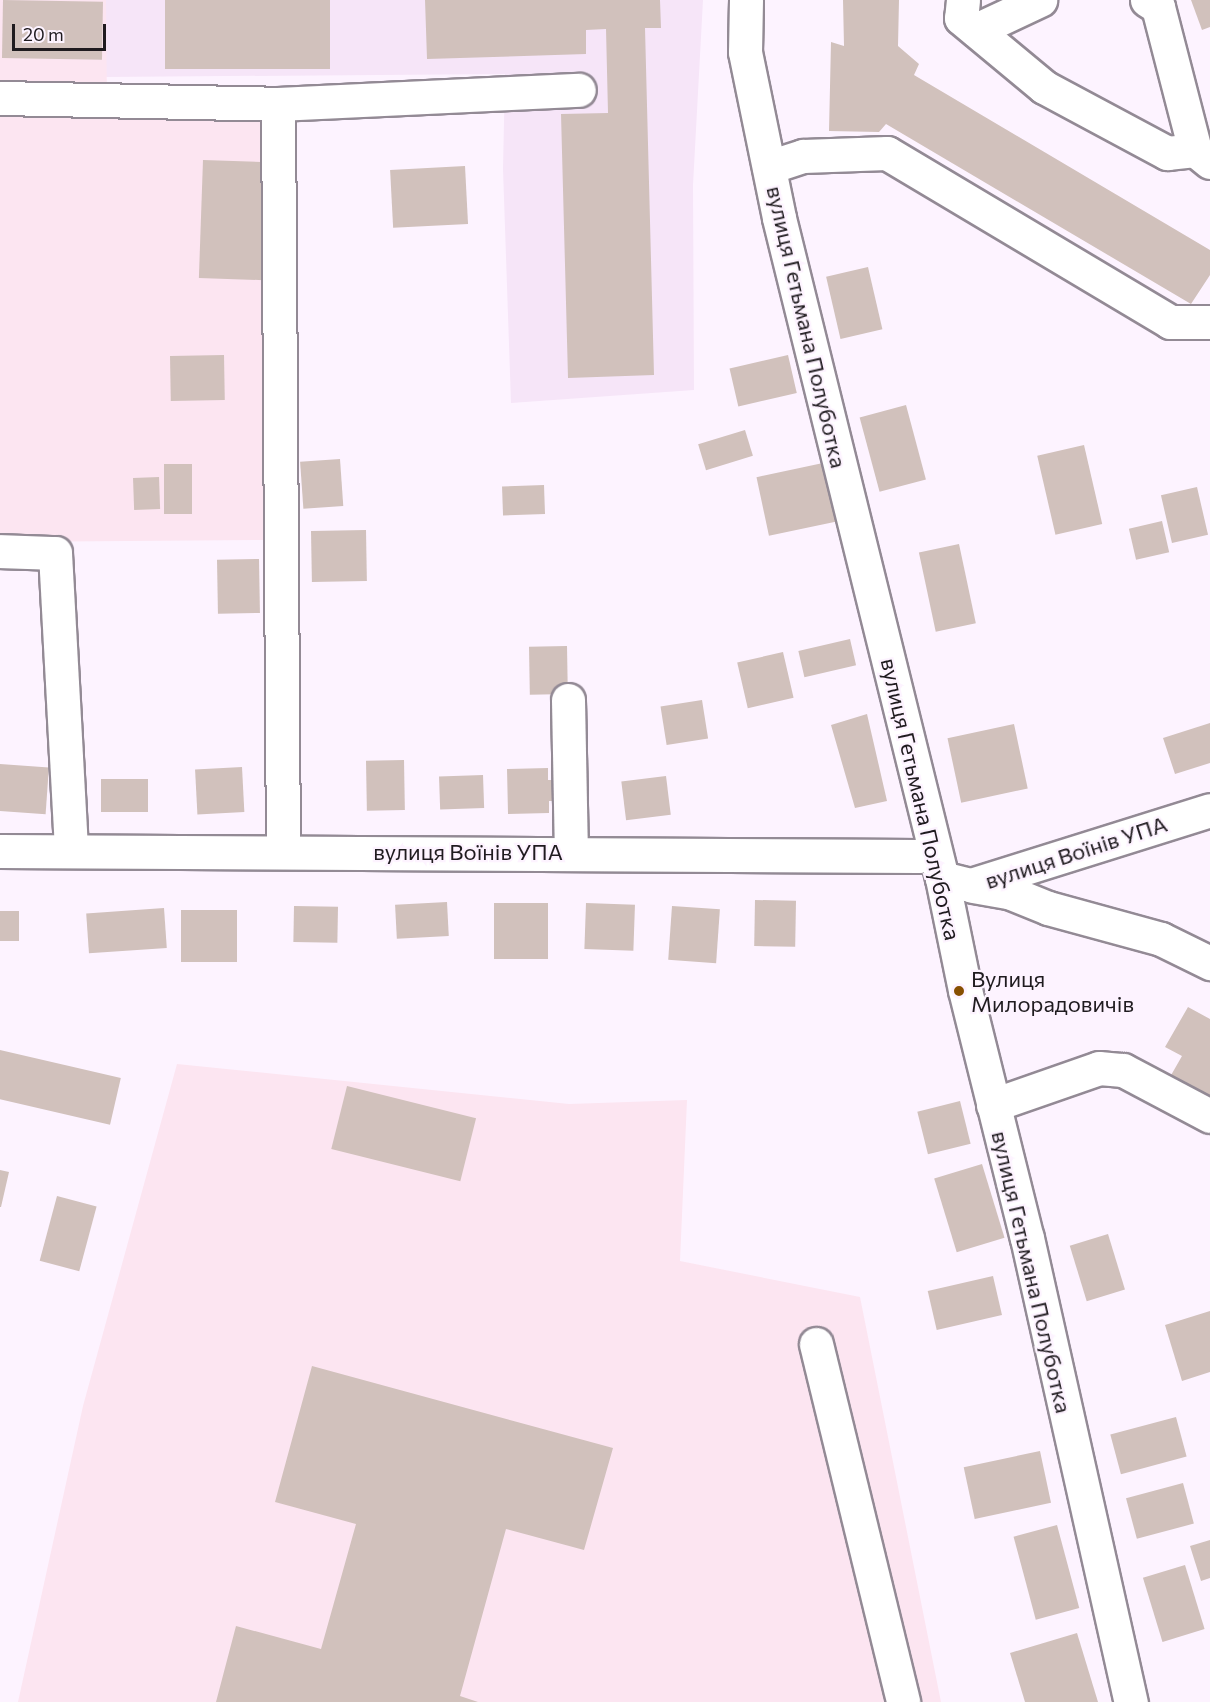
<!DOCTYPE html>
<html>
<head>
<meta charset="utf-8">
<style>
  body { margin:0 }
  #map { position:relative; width:1210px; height:1702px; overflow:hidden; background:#fdf3ff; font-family:Commissioner,sans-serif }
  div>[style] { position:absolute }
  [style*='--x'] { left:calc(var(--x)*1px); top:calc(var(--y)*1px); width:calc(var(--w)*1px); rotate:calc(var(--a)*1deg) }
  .built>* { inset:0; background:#f6e5f8 }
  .industrial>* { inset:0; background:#fce5f1 }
  .building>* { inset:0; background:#d1c1bc; transform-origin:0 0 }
  .roads { filter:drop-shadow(2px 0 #938a95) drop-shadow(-2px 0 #938a95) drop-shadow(0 2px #938a95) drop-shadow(0 -2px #938a95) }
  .minor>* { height:33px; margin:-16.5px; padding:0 16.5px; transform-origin:16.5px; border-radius:16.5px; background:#fff }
  .dots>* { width:16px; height:16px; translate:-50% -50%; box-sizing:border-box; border:3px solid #fdf3ff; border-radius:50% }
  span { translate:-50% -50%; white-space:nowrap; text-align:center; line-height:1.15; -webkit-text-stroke:4.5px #fdf3ff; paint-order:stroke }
  .street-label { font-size:22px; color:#1f1b1f }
  .poi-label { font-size:22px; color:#1f1b1f }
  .left { translate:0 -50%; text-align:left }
  .scale { position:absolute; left:12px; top:24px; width:94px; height:27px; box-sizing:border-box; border:3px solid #1f1b1f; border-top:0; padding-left:8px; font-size:18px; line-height:21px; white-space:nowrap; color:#1f1b1f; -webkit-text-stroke:4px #fdf3ff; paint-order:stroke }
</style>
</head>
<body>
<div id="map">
  <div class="built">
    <div style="clip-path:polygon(105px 0,703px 0,693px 185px,694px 390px,511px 403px,503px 169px,505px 74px,106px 77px)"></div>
  </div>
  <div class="industrial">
    <div style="clip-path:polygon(0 0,106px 0,107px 107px,263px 106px,265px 540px,0 542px)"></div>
    <div style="clip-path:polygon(177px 1064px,569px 1104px,687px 1100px,680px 1261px,860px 1297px,941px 1702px,18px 1702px,83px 1406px)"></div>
  </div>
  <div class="building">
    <div style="left:3px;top:0;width:100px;height:58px;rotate:1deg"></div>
    <div style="left:165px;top:0;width:165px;height:69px"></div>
    <div style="clip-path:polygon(425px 0,660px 0,661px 28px,645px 28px,654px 375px,568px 378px,561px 114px,608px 113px,606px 29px,586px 30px,586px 54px,427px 59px)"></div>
    <div style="clip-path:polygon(843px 0,899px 0,898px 46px,919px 64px,914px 75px,1210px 250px,1210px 275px,1191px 304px,886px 124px,879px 132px,829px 131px,831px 42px,844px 46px)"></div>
    <div style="clip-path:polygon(1191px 0,1210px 0,1210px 27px,1202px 30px)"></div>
    <div style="left:203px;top:160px;width:65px;height:118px;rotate:2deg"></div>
    <div style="left:465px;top:166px;width:58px;height:75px;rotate:87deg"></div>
    <div style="left:868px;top:267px;width:64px;height:43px;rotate:77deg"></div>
    <div style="left:224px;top:355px;width:45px;height:54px;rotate:89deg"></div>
    <div style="left:788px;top:355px;width:39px;height:60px;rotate:77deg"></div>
    <div style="left:906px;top:405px;width:77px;height:48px;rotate:75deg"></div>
    <div style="left:745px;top:430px;width:27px;height:49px;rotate:73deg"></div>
    <div style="left:1084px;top:445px;width:81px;height:48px;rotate:77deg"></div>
    <div style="left:340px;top:459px;width:47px;height:40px;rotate:86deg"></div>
    <div style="left:823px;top:463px;width:60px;height:68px;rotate:78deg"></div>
    <div style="left:164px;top:464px;width:28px;height:50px"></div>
    <div style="left:159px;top:477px;width:32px;height:26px;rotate:88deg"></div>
    <div style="left:544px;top:485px;width:29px;height:42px;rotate:88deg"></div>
    <div style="left:1197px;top:487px;width:49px;height:37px;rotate:77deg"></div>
    <div style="left:1162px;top:521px;width:32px;height:34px;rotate:77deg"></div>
    <div style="left:366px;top:530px;width:51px;height:55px;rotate:89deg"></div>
    <div style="left:959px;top:544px;width:81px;height:41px;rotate:78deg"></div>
    <div style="left:259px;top:559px;width:54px;height:42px;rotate:89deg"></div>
    <div style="left:850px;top:639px;width:27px;height:53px;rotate:77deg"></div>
    <div style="left:567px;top:646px;width:48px;height:38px;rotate:89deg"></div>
    <div style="left:783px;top:652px;width:47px;height:47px;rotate:77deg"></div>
    <div style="left:702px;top:700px;width:39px;height:42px;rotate:81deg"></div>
    <div style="clip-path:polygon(867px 714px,887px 801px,855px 808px,831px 725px)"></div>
    <div style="clip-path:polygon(1210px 723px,1210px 763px,1175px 774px,1163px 738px)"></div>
    <div style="left:1014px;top:724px;width:66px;height:68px;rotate:78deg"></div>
    <div style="left:404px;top:760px;width:50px;height:38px;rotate:89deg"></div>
    <div style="left:0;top:764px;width:49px;height:47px;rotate:4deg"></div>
    <div style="left:242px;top:767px;width:45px;height:47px;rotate:87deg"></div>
    <div style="clip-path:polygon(548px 768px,548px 780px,556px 780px,557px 801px,549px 801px,549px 813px,508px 814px,507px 769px)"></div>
    <div style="left:483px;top:775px;width:33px;height:44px;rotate:88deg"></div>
    <div style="left:666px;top:776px;width:39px;height:45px;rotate:83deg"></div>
    <div style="left:101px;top:779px;width:47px;height:33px"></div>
    <div style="left:755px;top:900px;width:41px;height:46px;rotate:1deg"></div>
    <div style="left:447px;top:902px;width:34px;height:52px;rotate:87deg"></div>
    <div style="left:494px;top:903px;width:54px;height:56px"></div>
    <div style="left:586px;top:903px;width:49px;height:46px;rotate:2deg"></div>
    <div style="left:294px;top:906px;width:44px;height:36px;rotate:1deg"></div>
    <div style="left:672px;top:906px;width:48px;height:54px;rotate:4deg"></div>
    <div style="left:164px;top:908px;width:40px;height:78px;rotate:86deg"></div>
    <div style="left:181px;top:910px;width:56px;height:52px"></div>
    <div style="left:19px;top:911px;width:30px;height:19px;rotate:90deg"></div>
    <div style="clip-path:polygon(1188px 1007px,1210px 1019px,1210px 1098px,1170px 1077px,1182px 1056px,1165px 1047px)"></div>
    <div style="left:0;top:1050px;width:124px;height:48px;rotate:13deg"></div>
    <div style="left:347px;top:1086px;width:133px;height:65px;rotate:14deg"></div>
    <div style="left:960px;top:1101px;width:44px;height:44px;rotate:76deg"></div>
    <div style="left:982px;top:1164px;width:77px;height:50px;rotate:73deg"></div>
    <div style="clip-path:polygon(0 1170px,9px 1172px,1px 1207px,0 1207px)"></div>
    <div style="left:57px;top:1196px;width:41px;height:67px;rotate:15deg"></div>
    <div style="left:1108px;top:1234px;width:58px;height:40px;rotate:73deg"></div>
    <div style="left:993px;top:1276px;width:40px;height:67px;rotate:77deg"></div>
    <div style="clip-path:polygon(1210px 1311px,1210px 1372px,1182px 1381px,1165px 1325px)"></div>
    <div style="clip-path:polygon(312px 1366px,613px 1448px,584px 1550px,506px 1529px,460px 1696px,478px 1702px,216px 1702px,236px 1626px,321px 1649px,356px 1524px,275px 1502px)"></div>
    <div style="left:1176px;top:1417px;width:41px;height:68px;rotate:75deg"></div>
    <div style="left:1040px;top:1451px;width:53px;height:78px;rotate:78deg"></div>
    <div style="left:1183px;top:1483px;width:42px;height:59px;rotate:75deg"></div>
    <div style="left:1057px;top:1525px;width:86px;height:45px;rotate:75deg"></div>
    <div style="clip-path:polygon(1210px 1540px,1210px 1578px,1201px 1581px,1190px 1546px)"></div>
    <div style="left:1185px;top:1565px;width:67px;height:44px;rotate:73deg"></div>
    <div style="clip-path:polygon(1077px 1633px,1098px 1702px,1025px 1702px,1010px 1653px)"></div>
  </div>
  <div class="roads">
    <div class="minor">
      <div style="--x:746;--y:0;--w:52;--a:91.1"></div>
      <div style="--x:745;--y:52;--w:169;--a:78.4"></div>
      <div style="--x:779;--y:218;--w:680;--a:76.13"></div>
      <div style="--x:942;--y:878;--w:114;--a:78.4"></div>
      <div style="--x:965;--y:990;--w:256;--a:76"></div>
      <div style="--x:1027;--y:1238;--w:476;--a:77.4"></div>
      <div style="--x:963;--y:0;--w:18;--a:96"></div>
      <div style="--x:961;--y:18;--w:108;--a:39.7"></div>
      <div style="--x:1044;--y:87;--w:140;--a:28.2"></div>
      <div style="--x:1167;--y:153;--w:28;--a:-6"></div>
      <div style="--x:1195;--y:150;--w:19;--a:39"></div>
      <div style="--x:1147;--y:0;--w:13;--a:32"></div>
      <div style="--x:1158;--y:7;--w:148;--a:75.5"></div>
      <div style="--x:976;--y:30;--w:71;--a:-25.1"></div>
      <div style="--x:0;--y:98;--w:278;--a:1.2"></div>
      <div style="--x:278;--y:104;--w:747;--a:89.62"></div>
      <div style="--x:278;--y:104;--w:301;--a:-2.7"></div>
      <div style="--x:769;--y:167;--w:36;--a:-18"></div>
      <div style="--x:803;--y:156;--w:84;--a:-2"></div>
      <div style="--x:887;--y:153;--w:330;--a:30.8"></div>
      <div style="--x:1170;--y:322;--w:40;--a:0"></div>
      <div style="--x:0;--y:551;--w:55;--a:2.1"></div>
      <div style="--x:55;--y:553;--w:298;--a:86.9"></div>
      <div style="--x:568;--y:700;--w:153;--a:88.9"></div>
      <div style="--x:0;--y:851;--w:918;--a:0.31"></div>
      <div style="--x:918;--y:856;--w:17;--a:-21"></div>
      <div style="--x:942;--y:878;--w:30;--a:14"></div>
      <div style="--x:971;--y:885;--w:250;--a:-17.4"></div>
      <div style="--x:973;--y:886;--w:39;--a:10"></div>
      <div style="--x:1011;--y:893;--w:40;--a:22"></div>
      <div style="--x:1048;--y:908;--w:117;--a:15.3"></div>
      <div style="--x:1161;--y:939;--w:55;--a:26.1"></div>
      <div style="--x:993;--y:1105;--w:112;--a:-19.2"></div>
      <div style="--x:1099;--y:1068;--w:24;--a:5"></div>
      <div style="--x:1123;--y:1070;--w:98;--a:27.9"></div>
      <div style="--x:816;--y:1344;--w:368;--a:76.3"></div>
    </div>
  </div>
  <div class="dots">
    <div style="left:959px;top:991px;background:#875001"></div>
  </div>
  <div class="street-label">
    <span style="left:807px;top:327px;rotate:77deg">вулиця Гетьмана Полуботка</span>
    <span style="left:921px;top:799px;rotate:77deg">вулиця Гетьмана Полуботка</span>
    <span style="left:468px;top:852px">вулиця Воїнів УПА</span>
    <span style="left:1076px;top:852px;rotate:-18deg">вулиця Воїнів УПА</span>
    <span style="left:1032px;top:1272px;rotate:77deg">вулиця Гетьмана Полуботка</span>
  </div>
  <div class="poi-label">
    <span class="left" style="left:971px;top:991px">Вулиця<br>Милорадовичів</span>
  </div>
  <div class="scale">20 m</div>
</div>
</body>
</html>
